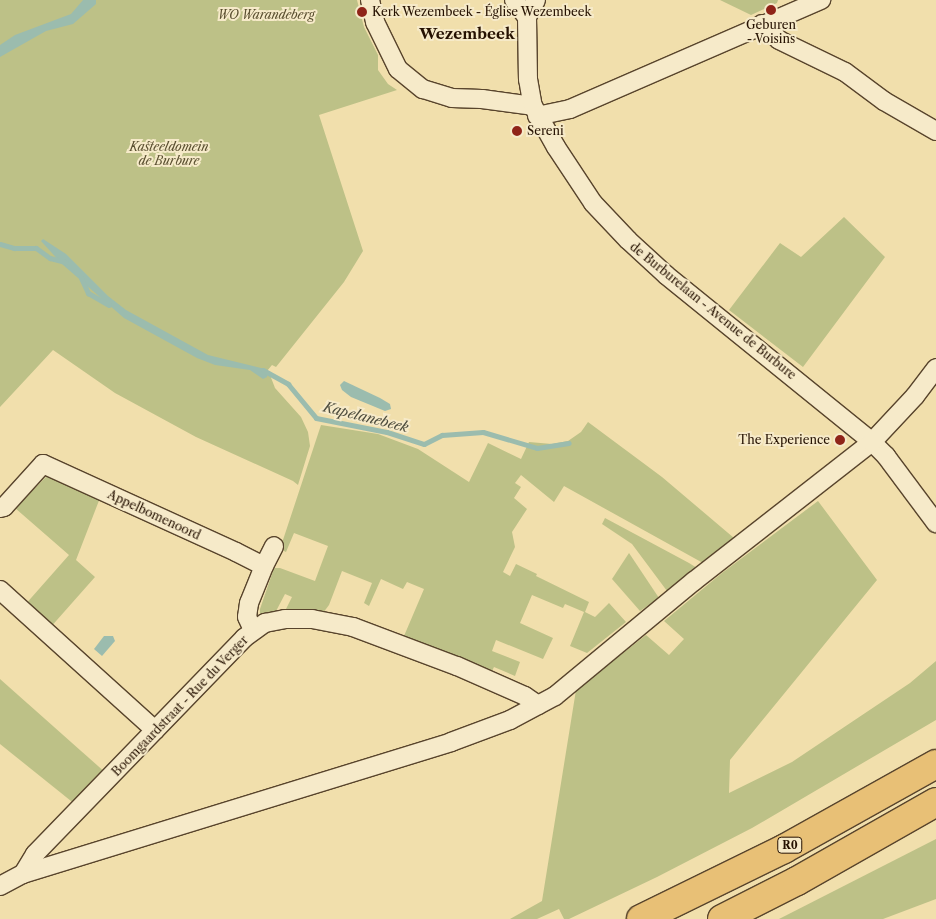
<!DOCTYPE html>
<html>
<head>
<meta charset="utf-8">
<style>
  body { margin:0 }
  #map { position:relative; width:936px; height:919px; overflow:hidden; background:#f1dfac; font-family:"Libre Caslon Text",serif }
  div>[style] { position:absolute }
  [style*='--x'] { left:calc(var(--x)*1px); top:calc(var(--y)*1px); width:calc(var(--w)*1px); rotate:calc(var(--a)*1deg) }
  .green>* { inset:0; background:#bdc187 }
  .water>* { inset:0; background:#9bbcae }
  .stream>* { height:5px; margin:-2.5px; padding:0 2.5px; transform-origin:2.5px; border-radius:2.5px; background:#9bbcae }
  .roads { filter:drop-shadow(1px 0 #58442c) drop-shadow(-1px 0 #58442c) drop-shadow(0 1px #58442c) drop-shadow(0 -1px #58442c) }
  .street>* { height:18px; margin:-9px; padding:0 9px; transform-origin:9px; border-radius:9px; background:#f6eac9 }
  .highway>* { height:28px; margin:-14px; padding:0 14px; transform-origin:14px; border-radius:14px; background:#e8c076 }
  .dots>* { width:14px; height:14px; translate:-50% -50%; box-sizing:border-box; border:2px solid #f6eac9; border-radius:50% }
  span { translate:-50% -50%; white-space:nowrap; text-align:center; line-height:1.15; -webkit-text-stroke:4px #f6eac9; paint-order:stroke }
  .shield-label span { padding:1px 4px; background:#f6eac9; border:1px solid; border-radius:4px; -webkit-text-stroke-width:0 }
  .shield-label { font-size:11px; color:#251101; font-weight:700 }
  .poi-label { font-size:12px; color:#251101 }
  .left { translate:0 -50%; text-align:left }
  .right { translate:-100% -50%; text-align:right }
  .park-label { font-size:12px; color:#5a4f30; font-style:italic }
  .street-label { font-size:12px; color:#251101 }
  .water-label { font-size:14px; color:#4e4d3e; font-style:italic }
  .quarter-label { font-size:15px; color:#251101; font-weight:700 }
</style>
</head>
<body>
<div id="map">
  <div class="green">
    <div style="clip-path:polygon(0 0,357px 0,364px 27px,378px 55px,378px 70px,388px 84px,397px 90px,319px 115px,363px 251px,344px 282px,276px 367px,272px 365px,267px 371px,252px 368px,270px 375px,275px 388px,301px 417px,308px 432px,310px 446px,298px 485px,293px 481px,196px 437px,115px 393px,53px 350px,0 407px)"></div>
    <div style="clip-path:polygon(720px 0,778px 0,777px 3px,751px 15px)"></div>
    <div style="clip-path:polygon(844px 217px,885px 257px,803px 367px,729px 310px,780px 243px,801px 257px)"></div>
    <div style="clip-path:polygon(588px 422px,662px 477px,734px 538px,703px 563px,564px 486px,554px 502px,521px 475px,515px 483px,521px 487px,514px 498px,527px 509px,512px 532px,515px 547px,503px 572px,510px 576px,516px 564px,537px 574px,536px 576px,589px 602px,585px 612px,595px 617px,609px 603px,626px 622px,587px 653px,570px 646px,584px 612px,565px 604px,563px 608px,532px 595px,520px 623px,553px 638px,543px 659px,496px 640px,492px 651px,520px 662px,515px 676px,494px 667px,490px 675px,404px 636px,424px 589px,407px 582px,403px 589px,381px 579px,369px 606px,364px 603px,372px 583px,342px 571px,329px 605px,323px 613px,283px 615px,292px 597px,285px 594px,274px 615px,260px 616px,260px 609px,274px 568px,280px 568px,315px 581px,328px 546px,294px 533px,286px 552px,280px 549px,321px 425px,378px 434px,418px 449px,469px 482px,488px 443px,521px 459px,529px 442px,552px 444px,568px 441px,581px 432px)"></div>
    <div style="clip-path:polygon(47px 476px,100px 498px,76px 560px,95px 577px,49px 629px,24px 606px,69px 555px,15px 508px)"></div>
    <div style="clip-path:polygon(818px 501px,877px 580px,730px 760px,729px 793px,792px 762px,910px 683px,936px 661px,936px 720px,752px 828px,657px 877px,569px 919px,564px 919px,559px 909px,537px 919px,510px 919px,542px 901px,576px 690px,646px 635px,669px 655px,684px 639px,664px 621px,722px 573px)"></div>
    <div style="clip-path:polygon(605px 518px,689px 563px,697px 568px,667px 591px,632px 544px,602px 524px)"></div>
    <div style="clip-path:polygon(629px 553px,659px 598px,640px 611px,612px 579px)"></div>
    <div style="clip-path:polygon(0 679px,107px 774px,76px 805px,0 744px)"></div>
    <div style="clip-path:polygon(936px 839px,936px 899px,883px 919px,779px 919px)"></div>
  </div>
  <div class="water">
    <div style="clip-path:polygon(83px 0,96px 0,96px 4px,73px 24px,46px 31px,0 57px,0 45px,15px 35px,71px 14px)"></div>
    <div style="clip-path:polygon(43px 239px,66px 254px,108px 296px,126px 310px,208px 355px,265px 369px,268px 372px,267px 377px,263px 379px,250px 370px,215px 365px,197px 358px,124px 318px,62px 264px,41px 241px)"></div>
    <div style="clip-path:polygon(344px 381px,380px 398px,390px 404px,391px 409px,385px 411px,351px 397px,342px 390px,340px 385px)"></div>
    <div style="clip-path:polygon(104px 636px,113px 636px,115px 641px,102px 656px,94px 649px)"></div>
  </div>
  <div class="stream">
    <div style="--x:0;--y:244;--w:15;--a:16"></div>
    <div style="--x:14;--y:248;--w:22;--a:0"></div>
    <div style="--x:36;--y:248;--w:17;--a:36"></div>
    <div style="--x:50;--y:258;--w:16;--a:15"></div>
    <div style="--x:81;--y:278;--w:17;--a:65"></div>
    <div style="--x:88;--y:293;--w:24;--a:30"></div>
    <div style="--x:263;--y:370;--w:29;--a:29"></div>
    <div style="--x:288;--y:384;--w:44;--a:50.5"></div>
    <div style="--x:316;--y:418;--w:72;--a:11.2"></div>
    <div style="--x:387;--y:432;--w:39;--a:18"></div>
    <div style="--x:424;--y:444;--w:20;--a:-27"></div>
    <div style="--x:442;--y:435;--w:41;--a:-4.2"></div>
    <div style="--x:483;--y:432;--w:56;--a:16.5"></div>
    <div style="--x:537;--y:448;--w:32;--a:-9"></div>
  </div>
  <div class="roads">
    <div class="street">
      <div style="--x:370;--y:0;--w:23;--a:77"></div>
      <div style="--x:375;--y:22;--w:52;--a:63.9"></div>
      <div style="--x:398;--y:69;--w:32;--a:39"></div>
      <div style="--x:423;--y:89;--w:30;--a:17"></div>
      <div style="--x:452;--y:98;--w:30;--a:2"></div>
      <div style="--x:482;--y:99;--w:51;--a:7.8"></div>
      <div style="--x:514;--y:0;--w:21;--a:53"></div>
      <div style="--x:527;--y:17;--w:62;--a:89.1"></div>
      <div style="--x:528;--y:79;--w:27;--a:80"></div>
      <div style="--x:533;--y:106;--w:47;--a:60.7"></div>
      <div style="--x:556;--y:147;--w:67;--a:56.5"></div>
      <div style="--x:593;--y:203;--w:51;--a:46.6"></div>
      <div style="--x:628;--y:240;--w:52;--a:42.6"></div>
      <div style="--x:666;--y:275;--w:265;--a:39"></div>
      <div style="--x:872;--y:442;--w:20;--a:45"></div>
      <div style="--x:886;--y:456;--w:84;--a:53.3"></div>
      <div style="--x:527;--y:17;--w:19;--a:-62"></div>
      <div style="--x:762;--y:24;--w:23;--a:43"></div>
      <div style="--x:779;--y:40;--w:73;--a:25.9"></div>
      <div style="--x:845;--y:72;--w:49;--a:36.6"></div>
      <div style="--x:884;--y:101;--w:60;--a:30"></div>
      <div style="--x:537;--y:116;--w:34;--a:-12"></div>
      <div style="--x:570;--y:109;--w:274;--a:-23.5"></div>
      <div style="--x:0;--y:508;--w:4;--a:-14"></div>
      <div style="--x:4;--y:507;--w:58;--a:-47.8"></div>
      <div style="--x:43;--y:464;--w:212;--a:24.5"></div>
      <div style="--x:236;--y:552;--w:31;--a:27"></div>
      <div style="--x:264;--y:566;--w:40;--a:112"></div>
      <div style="--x:249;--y:603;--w:14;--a:98"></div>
      <div style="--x:247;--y:617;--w:14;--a:65"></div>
      <div style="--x:264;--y:566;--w:22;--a:-63"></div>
      <div style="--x:0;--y:590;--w:209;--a:42.1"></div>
      <div style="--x:23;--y:874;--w:23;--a:-59"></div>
      <div style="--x:35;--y:854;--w:301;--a:-45.9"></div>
      <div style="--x:244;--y:638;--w:26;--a:-36"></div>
      <div style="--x:265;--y:623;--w:20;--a:-11"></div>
      <div style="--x:285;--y:619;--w:27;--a:0"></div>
      <div style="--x:312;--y:619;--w:42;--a:11"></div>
      <div style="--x:353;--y:627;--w:111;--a:20.6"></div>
      <div style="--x:457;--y:666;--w:74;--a:23.8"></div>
      <div style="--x:525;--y:696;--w:16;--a:35"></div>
      <div style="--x:0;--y:886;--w:26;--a:-28"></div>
      <div style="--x:23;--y:874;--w:448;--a:-17.1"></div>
      <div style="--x:451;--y:742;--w:63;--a:-20.4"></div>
      <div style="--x:510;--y:720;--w:51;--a:-28.1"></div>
      <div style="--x:555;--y:696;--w:180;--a:-39.6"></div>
      <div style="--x:694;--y:581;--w:226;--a:-38"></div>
      <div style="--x:872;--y:442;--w:63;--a:-46.9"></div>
      <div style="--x:915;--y:396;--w:35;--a:-53"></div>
    </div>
    <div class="highway">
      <div style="--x:641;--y:919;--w:159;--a:-26.1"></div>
      <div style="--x:784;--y:849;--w:174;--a:-29.2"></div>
      <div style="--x:722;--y:919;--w:84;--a:-26.9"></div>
      <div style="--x:797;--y:881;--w:160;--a:-29.6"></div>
    </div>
  </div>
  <div class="dots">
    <div style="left:771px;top:10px;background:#8f2418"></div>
    <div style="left:362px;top:12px;background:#8f2418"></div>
    <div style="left:517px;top:131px;background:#8f2418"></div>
    <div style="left:840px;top:440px;background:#8f2418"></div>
  </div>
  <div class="shield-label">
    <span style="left:790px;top:845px">R0</span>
  </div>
  <div class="poi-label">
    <span class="left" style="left:372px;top:12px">Kerk Wezembeek - Église Wezembeek</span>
    <span style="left:771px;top:32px">Geburen<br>- Voisins</span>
    <span class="left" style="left:527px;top:131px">Sereni</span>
    <span class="right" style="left:830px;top:440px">The Experience</span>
  </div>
  <div class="park-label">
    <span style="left:266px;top:15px">WO Warandeberg</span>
    <span style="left:169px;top:154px">Kasteeldomein<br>de Burbure</span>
  </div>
  <div class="street-label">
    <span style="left:713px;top:311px;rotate:39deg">de Burburelaan - Avenue de Burbure</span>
    <span style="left:154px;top:515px;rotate:25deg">Appelbomenoord</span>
    <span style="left:180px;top:706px;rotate:-46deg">Boomgaardstraat - Rue du Verger</span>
  </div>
  <div class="water-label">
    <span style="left:366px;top:417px;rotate:14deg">Kapelanebeek</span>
  </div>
  <div class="quarter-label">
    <span style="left:467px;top:34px">Wezembeek</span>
  </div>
</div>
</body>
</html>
